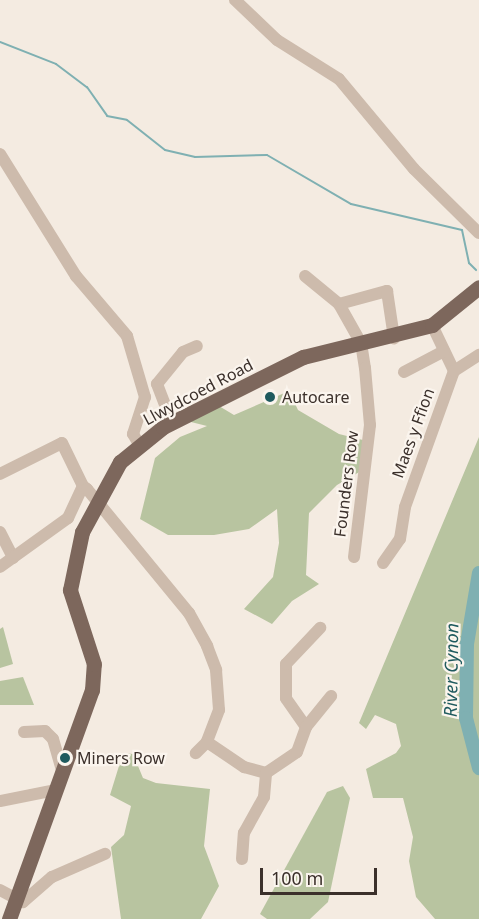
<!DOCTYPE html>
<html>
<head>
<meta charset="utf-8">
<style>
  body { margin:0 }
  #map { position:relative; width:479px; height:919px; overflow:hidden; background:#f4ebe1; font-family:"Noto Sans",sans-serif }
  div>[style] { position:absolute }
  [style*='--x'] { left:calc(var(--x)*1px); top:calc(var(--y)*1px); width:calc(var(--w)*1px); rotate:calc(var(--a)*1deg) }
  .green>* { inset:0; background:#b8c4a0 }
  .stream>* { height:2px; margin:-1px; padding:0 1px; transform-origin:1px; border-radius:1px; background:#7fb0b2 }
  .river>* { height:14px; margin:-7px; padding:0 7px; transform-origin:7px; border-radius:7px; background:#7fb0b2 }
  .minor>* { height:12px; margin:-6px; padding:0 6px; transform-origin:6px; border-radius:6px; background:#cdbbac }
  .major>* { height:15px; margin:-7.5px; padding:0 7.5px; transform-origin:7.5px; border-radius:7.5px; background:#7d675c }
  .dots>* { width:16px; height:16px; translate:-50% -50%; box-sizing:border-box; border:3px solid #fbf5ee; border-radius:50% }
  span { translate:-50% -50%; white-space:nowrap; text-align:center; line-height:1.15; -webkit-text-stroke:4.5px #fbf5ee; paint-order:stroke }
  .street-label { font-size:16px; color:#3b302b }
  .poi-label { font-size:16px; color:#3b302b }
  .left { translate:0 -50%; text-align:left }
  .water-label { font-size:18px; color:#1f5a5e; font-style:italic }
  .scale { position:absolute; left:260px; top:868px; width:117px; height:27px; box-sizing:border-box; border:3px solid #3b302b; border-top:0; padding-left:8px; font-size:18px; line-height:21px; white-space:nowrap; color:#3b302b; -webkit-text-stroke:4px #fbf5ee; paint-order:stroke }
</style>
</head>
<body>
<div id="map">
  <div class="green">
    <div style="clip-path:polygon(289px 391px,298px 410px,339px 434px,363px 440px,361px 471px,337px 485px,309px 513px,306px 575px,319px 584px,292px 601px,272px 624px,244px 609px,273px 577px,279px 543px,277px 509px,249px 529px,214px 535px,168px 535px,140px 519px,155px 458px,180px 437px,207px 426px,187px 421px,219px 406px,234px 415px)"></div>
    <div style="clip-path:polygon(479px 437px,479px 919px,435px 919px,416px 897px,409px 861px,413px 837px,403px 798px,373px 798px,366px 769px,396px 753px,401px 746px,396px 724px,375px 715px,366px 729px,359px 723px)"></div>
    <div style="clip-path:polygon(3px 627px,13px 664px,0 668px,0 629px)"></div>
    <div style="clip-path:polygon(23px 677px,34px 705px,0 705px,0 681px)"></div>
    <div style="clip-path:polygon(123px 753px,133px 754px,143px 778px,156px 783px,210px 789px,204px 846px,219px 886px,201px 919px,121px 919px,111px 847px,124px 835px,131px 806px,110px 795px)"></div>
    <div style="clip-path:polygon(343px 786px,350px 798px,328px 902px,310px 919px,267px 919px,260px 914px,327px 792px)"></div>
  </div>
  <div class="stream">
    <div style="--x:0;--y:42;--w:60;--a:21.4"></div>
    <div style="--x:56;--y:64;--w:39;--a:37"></div>
    <div style="--x:87;--y:87;--w:35;--a:55"></div>
    <div style="--x:107;--y:116;--w:20;--a:11"></div>
    <div style="--x:127;--y:120;--w:48;--a:38.3"></div>
    <div style="--x:165;--y:150;--w:31;--a:13"></div>
    <div style="--x:195;--y:157;--w:72;--a:-1.6"></div>
    <div style="--x:267;--y:155;--w:97;--a:30.3"></div>
    <div style="--x:351;--y:204;--w:114;--a:13.2"></div>
    <div style="--x:462;--y:230;--w:34;--a:78"></div>
    <div style="--x:469;--y:263;--w:10;--a:45"></div>
  </div>
  <div class="river">
    <div style="--x:479;--y:573;--w:72;--a:99.6"></div>
    <div style="--x:467;--y:644;--w:74;--a:90.8"></div>
    <div style="--x:466;--y:718;--w:52;--a:75.4"></div>
  </div>
  <div class="minor">
    <div style="--x:235;--y:0;--w:58;--a:43.6"></div>
    <div style="--x:277;--y:40;--w:73;--a:32.2"></div>
    <div style="--x:339;--y:79;--w:117;--a:50.2"></div>
    <div style="--x:414;--y:169;--w:91;--a:44.6"></div>
    <div style="--x:0;--y:154;--w:144;--a:58.1"></div>
    <div style="--x:76;--y:276;--w:79;--a:49.6"></div>
    <div style="--x:127;--y:336;--w:64;--a:73.6"></div>
    <div style="--x:145;--y:397;--w:39;--a:108"></div>
    <div style="--x:133;--y:434;--w:12;--a:59"></div>
    <div style="--x:305;--y:276;--w:44;--a:39.5"></div>
    <div style="--x:339;--y:304;--w:45;--a:60.6"></div>
    <div style="--x:361;--y:343;--w:25;--a:81"></div>
    <div style="--x:365;--y:368;--w:57;--a:85"></div>
    <div style="--x:370;--y:425;--w:133;--a:96.9"></div>
    <div style="--x:339;--y:304;--w:50;--a:-15.2"></div>
    <div style="--x:387;--y:291;--w:48;--a:81.5"></div>
    <div style="--x:432;--y:325;--w:51;--a:64.4"></div>
    <div style="--x:404;--y:372;--w:45;--a:-27.7"></div>
    <div style="--x:172;--y:423;--w:42;--a:-111"></div>
    <div style="--x:157;--y:384;--w:41;--a:-50.9"></div>
    <div style="--x:183;--y:352;--w:15;--a:-23"></div>
    <div style="--x:0;--y:474;--w:69;--a:-26.6"></div>
    <div style="--x:62;--y:443;--w:48;--a:64"></div>
    <div style="--x:0;--y:532;--w:29;--a:63"></div>
    <div style="--x:383;--y:563;--w:29;--a:-55"></div>
    <div style="--x:400;--y:539;--w:32;--a:-81"></div>
    <div style="--x:405;--y:507;--w:145;--a:-70.2"></div>
    <div style="--x:454;--y:371;--w:30;--a:-33"></div>
    <div style="--x:0;--y:567;--w:84;--a:-35.8"></div>
    <div style="--x:68;--y:518;--w:35;--a:-65"></div>
    <div style="--x:83;--y:486;--w:5;--a:37"></div>
    <div style="--x:87;--y:489;--w:161;--a:50.6"></div>
    <div style="--x:189;--y:613;--w:38;--a:61"></div>
    <div style="--x:207;--y:646;--w:26;--a:69"></div>
    <div style="--x:216;--y:670;--w:40;--a:85.7"></div>
    <div style="--x:219;--y:710;--w:34;--a:111"></div>
    <div style="--x:207;--y:742;--w:16;--a:135"></div>
    <div style="--x:306;--y:727;--w:35;--a:-125"></div>
    <div style="--x:286;--y:698;--w:34;--a:-90"></div>
    <div style="--x:286;--y:664;--w:50;--a:-46.6"></div>
    <div style="--x:24;--y:732;--w:21;--a:-3"></div>
    <div style="--x:45;--y:731;--w:11;--a:45"></div>
    <div style="--x:53;--y:739;--w:35;--a:74"></div>
    <div style="--x:207;--y:742;--w:45;--a:34"></div>
    <div style="--x:244;--y:767;--w:23;--a:15"></div>
    <div style="--x:266;--y:773;--w:37;--a:-34"></div>
    <div style="--x:297;--y:752;--w:27;--a:-70"></div>
    <div style="--x:306;--y:727;--w:40;--a:-51"></div>
    <div style="--x:0;--y:801;--w:56;--a:-11.3"></div>
    <div style="--x:242;--y:859;--w:26;--a:-86"></div>
    <div style="--x:244;--y:833;--w:41;--a:-60.9"></div>
    <div style="--x:264;--y:797;--w:24;--a:-85"></div>
    <div style="--x:0;--y:890;--w:26;--a:28"></div>
    <div style="--x:23;--y:902;--w:38;--a:-41"></div>
    <div style="--x:52;--y:877;--w:58;--a:-23.5"></div>
  </div>
  <div class="major">
    <div style="--x:9;--y:919;--w:244;--a:-70.1"></div>
    <div style="--x:92;--y:690;--w:26;--a:-86"></div>
    <div style="--x:94;--y:664;--w:78;--a:-108"></div>
    <div style="--x:70;--y:590;--w:59;--a:-78.3"></div>
    <div style="--x:82;--y:532;--w:80;--a:-61.5"></div>
    <div style="--x:120;--y:462;--w:55;--a:-39.1"></div>
    <div style="--x:163;--y:427;--w:157;--a:-26.6"></div>
    <div style="--x:303;--y:357;--w:133;--a:-13.9"></div>
    <div style="--x:432;--y:325;--w:60;--a:-39"></div>
  </div>
  <div class="dots">
    <div style="left:270px;top:397px;background:#1f5a5e"></div>
    <div style="left:65px;top:758px;background:#1f5a5e"></div>
  </div>
  <div class="street-label">
    <span style="left:198px;top:392px;rotate:-28deg">Llwydcoed Road</span>
    <span style="left:413px;top:433px;rotate:-70deg">Maes y Ffion</span>
    <span style="left:346px;top:484px;rotate:-83deg">Founders Row</span>
  </div>
  <div class="poi-label">
    <span class="left" style="left:282px;top:397px">Autocare</span>
    <span class="left" style="left:77px;top:758px">Miners Row</span>
  </div>
  <div class="water-label">
    <span style="left:451px;top:670px;rotate:-89deg">River Cynon</span>
  </div>
  <div class="scale">100 m</div>
</div>
</body>
</html>
